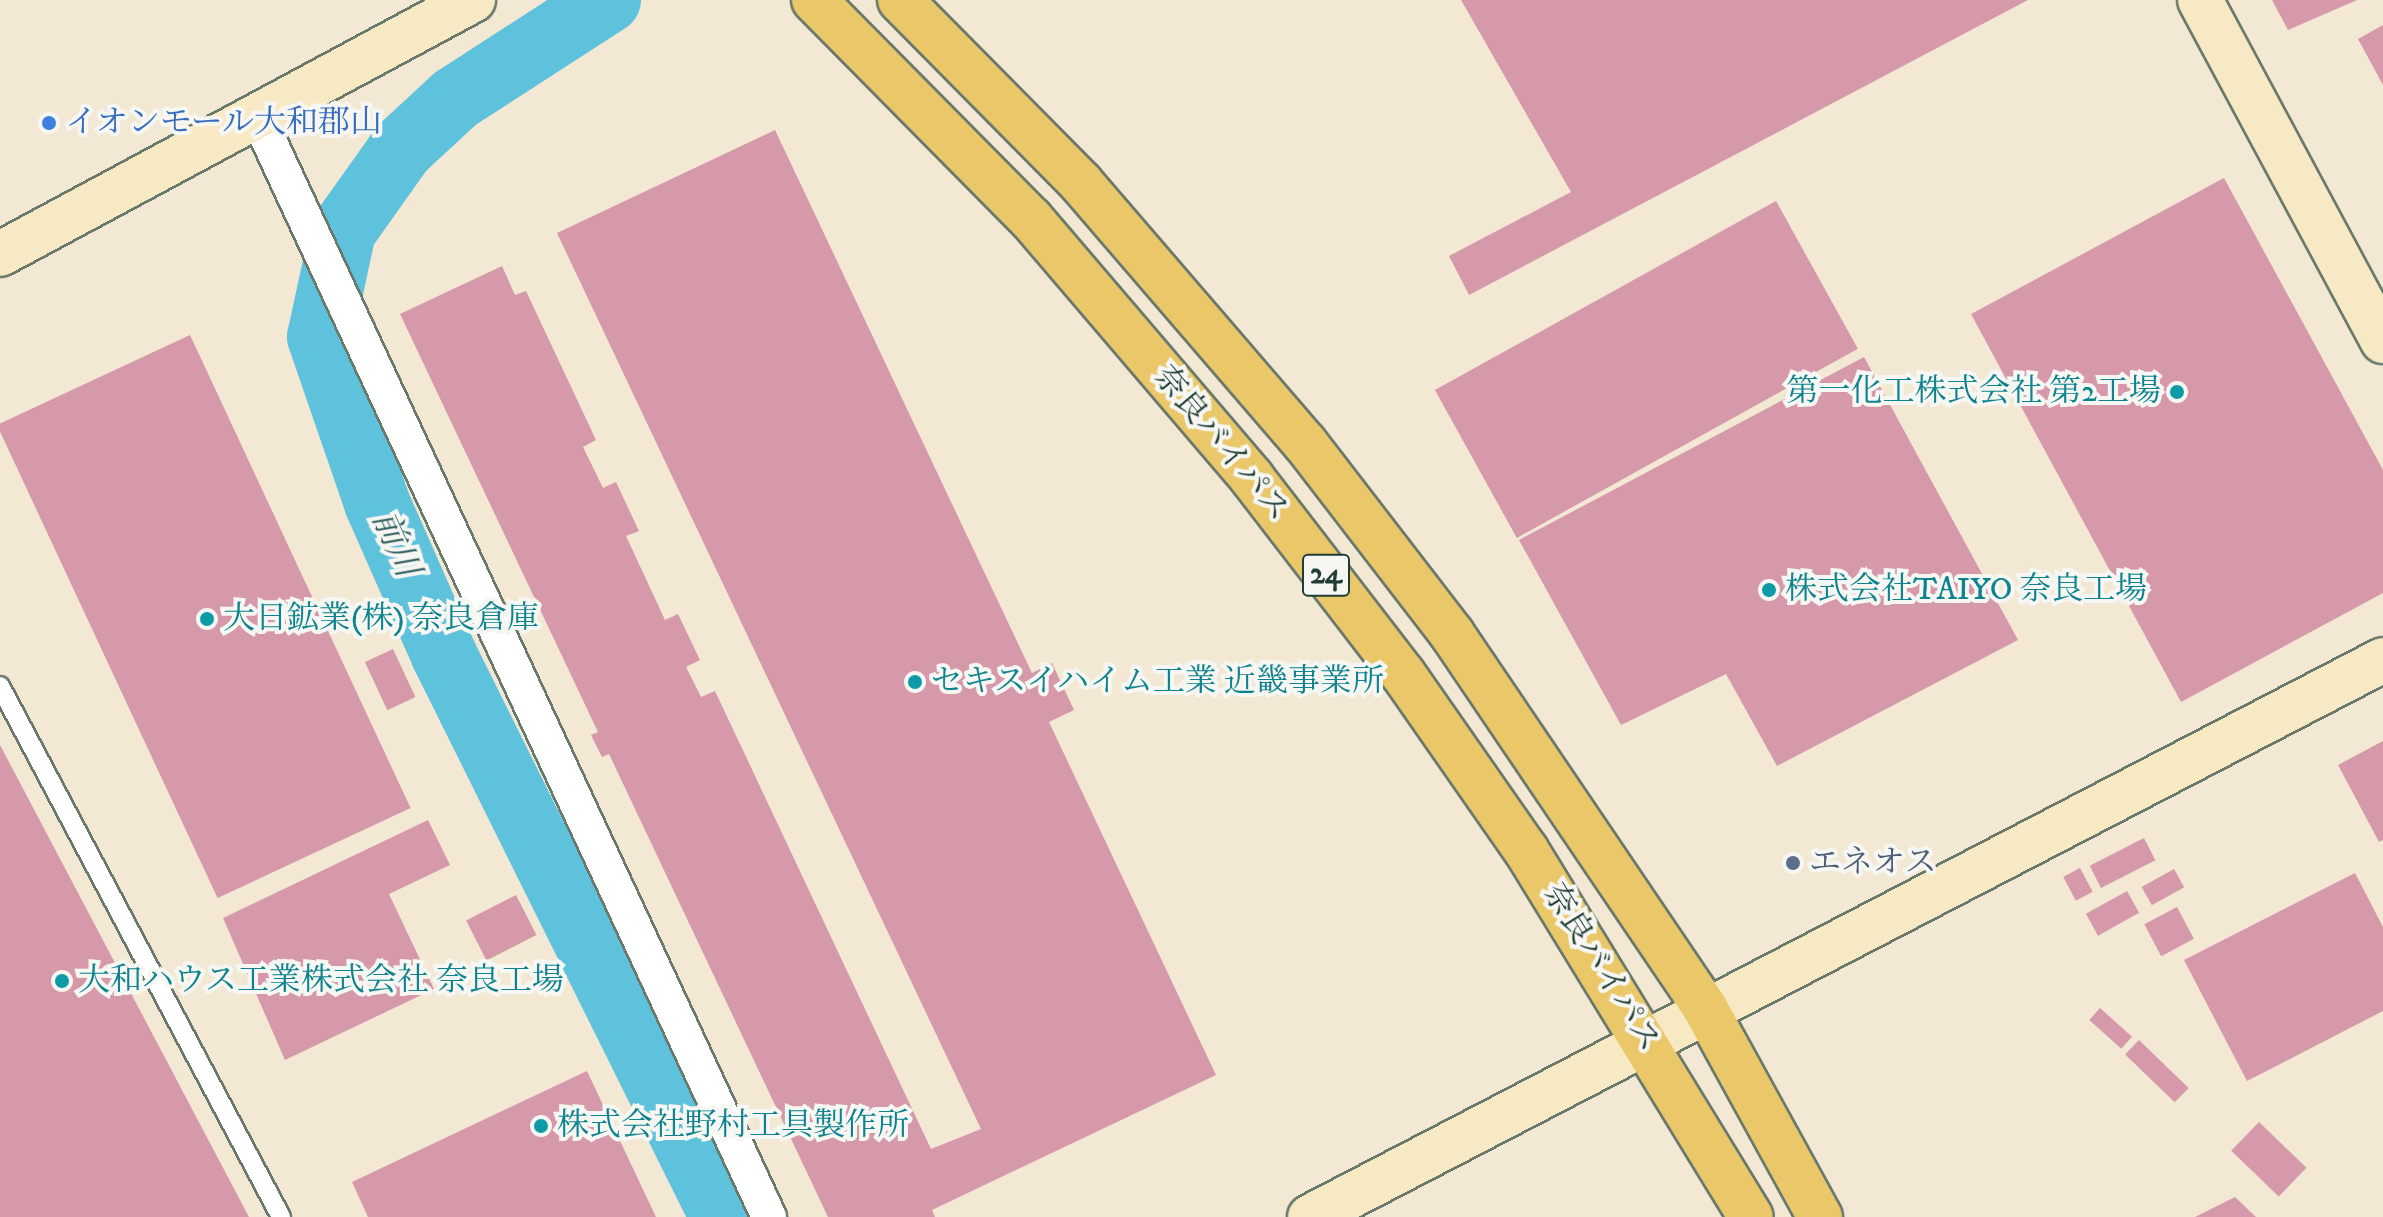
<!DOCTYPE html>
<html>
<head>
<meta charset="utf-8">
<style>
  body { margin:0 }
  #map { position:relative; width:2383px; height:1217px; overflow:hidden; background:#f2e8d3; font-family:"IM FELL DW Pica","Noto Serif JP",serif }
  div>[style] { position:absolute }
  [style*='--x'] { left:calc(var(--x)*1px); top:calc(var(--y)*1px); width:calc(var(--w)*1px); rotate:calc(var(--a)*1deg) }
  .river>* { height:66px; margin:-33px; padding:0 33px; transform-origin:33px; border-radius:33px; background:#5ec2dc }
  .building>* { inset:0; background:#d599aa; transform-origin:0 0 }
  .roads { filter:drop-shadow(2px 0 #69796c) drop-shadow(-2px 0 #69796c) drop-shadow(0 2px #69796c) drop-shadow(0 -2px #69796c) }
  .lane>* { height:18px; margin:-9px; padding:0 9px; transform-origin:9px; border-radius:9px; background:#fff }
  .street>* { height:34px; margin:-17px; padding:0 17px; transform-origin:17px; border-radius:17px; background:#fff }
  .secondary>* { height:44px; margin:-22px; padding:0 22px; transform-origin:22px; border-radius:22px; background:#f7e9c3 }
  .highway>* { height:44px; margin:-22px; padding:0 22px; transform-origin:22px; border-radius:22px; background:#eac769 }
  .dots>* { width:22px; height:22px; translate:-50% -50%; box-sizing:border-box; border:4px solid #f6f6f2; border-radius:50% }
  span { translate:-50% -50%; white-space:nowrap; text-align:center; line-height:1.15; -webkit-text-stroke:8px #f6f6f2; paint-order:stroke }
  .shield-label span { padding:2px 6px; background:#f6f6f2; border:2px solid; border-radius:6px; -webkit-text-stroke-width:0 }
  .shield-label { font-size:30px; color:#1f3d34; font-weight:700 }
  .shop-label { font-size:32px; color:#366cbe }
  .left { translate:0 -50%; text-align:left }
  .culture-label { font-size:32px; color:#0d838f }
  .right { translate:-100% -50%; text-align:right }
  .street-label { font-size:32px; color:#1f3d34 }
  .service-label { font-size:32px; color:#4e5e75 }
  .water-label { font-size:34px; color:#2f5e5e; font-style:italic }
</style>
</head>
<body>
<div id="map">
  <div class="river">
    <div style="--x:608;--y:0;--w:182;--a:147.1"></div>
    <div style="--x:455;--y:99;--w:72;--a:137.2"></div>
    <div style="--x:402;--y:148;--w:102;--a:125.4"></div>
    <div style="--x:343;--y:231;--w:108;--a:102.2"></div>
    <div style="--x:320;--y:337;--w:176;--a:71"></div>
    <div style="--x:377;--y:503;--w:166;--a:66.2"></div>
    <div style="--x:444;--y:655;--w:627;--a:63.6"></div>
  </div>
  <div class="building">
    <div style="clip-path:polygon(1461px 0,2028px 0,1469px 295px,1449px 256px,1571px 192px)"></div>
    <div style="clip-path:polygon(2272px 0,2357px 0,2288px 30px)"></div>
    <div style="clip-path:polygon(2383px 25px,2383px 85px,2358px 39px)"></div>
    <div style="clip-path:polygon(775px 130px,1032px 673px,1052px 663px,1074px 710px,1049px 722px,1216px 1075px,932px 1210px,935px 1217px,828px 1217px,609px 754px,602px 757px,591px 735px,598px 732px,400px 314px,502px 266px,515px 295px,526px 291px,596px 440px,583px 447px,603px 488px,616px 482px,639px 531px,626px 536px,665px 620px,678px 614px,700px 660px,686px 667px,701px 697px,715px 691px,931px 1149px,981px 1129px,557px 233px)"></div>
    <div style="clip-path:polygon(2224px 178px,2383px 470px,2383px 593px,2181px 702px,1971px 314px)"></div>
    <div style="left:1776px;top:201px;width:169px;height:390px;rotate:61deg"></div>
    <div style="left:190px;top:335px;width:522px;height:213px;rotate:65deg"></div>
    <div style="clip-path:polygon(1864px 357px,2018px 640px,1777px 766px,1726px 674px,1621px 725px,1519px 540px)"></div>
    <div style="left:393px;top:649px;width:53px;height:31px;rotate:65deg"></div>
    <div style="clip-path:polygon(2383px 741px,2383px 840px,2379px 842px,2338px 765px)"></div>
    <div style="clip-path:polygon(0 745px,249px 1217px,0 1217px)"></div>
    <div style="clip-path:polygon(428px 820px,450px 865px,389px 894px,434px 989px,285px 1060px,223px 918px)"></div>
    <div style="left:2144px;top:838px;width:25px;height:61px;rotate:63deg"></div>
    <div style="left:2080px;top:868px;width:27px;height:19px;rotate:62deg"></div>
    <div style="left:2174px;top:869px;width:21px;height:37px;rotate:61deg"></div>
    <div style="clip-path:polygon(2355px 873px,2383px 927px,2383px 1011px,2247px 1081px,2184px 960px)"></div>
    <div style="left:2127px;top:891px;width:25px;height:47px;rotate:61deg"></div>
    <div style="left:516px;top:895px;width:45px;height:56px;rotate:63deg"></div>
    <div style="left:2177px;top:907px;width:36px;height:37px;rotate:62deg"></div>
    <div style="left:2100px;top:1008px;width:43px;height:16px;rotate:42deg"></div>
    <div style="left:2139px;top:1040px;width:69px;height:20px;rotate:44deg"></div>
    <div style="clip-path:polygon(587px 1071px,656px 1217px,368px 1217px,352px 1182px)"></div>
    <div style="left:2259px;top:1122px;width:66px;height:40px;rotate:44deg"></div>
    <div style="clip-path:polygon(2235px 1197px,2256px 1217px,2195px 1217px)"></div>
  </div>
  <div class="roads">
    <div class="lane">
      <div style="--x:0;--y:686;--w:601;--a:62.11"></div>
    </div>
    <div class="street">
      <div style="--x:257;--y:115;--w:1215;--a:65.08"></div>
    </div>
    <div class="secondary">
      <div style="--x:2200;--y:0;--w:387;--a:61.8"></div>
      <div style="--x:0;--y:254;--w:537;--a:-28.24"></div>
      <div style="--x:1310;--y:1217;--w:1209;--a:-27.43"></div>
    </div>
    <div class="highway">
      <div style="--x:814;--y:0;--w:308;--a:45.3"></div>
      <div style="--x:1031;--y:219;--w:340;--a:49.5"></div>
      <div style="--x:1252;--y:478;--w:247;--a:52.4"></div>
      <div style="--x:1403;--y:674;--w:215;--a:55.1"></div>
      <div style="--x:1526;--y:850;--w:430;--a:58.5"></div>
      <div style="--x:900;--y:0;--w:257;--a:45.3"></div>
      <div style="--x:1081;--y:183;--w:343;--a:49.3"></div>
      <div style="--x:1305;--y:443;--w:241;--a:52.4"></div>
      <div style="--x:1452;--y:634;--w:452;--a:55.9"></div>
      <div style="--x:1705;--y:1008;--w:239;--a:61.2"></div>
    </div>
  </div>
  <div class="dots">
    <div style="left:49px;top:123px;background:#3f7fe0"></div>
    <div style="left:2177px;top:392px;background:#0f9aa8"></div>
    <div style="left:1769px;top:590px;background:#0f9aa8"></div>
    <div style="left:207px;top:619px;background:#0f9aa8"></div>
    <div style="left:915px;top:682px;background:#0f9aa8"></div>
    <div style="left:1793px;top:863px;background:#5c6f8a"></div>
    <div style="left:62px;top:981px;background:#0f9aa8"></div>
    <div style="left:541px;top:1126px;background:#0f9aa8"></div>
  </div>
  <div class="shield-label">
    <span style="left:1326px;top:575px">24</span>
  </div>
  <div class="shop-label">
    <span class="left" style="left:65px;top:123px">イオンモール大和郡山</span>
  </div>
  <div class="culture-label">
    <span class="right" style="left:2161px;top:392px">第一化工株式会社 第2工場</span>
    <span class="left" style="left:1785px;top:590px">株式会社TAIYO 奈良工場</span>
    <span class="left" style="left:223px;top:619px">大日鉱業(株) 奈良倉庫</span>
    <span class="left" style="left:931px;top:682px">セキスイハイム工業 近畿事業所</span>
    <span class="left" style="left:78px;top:981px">大和ハウス工業株式会社 奈良工場</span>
    <span class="left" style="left:557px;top:1126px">株式会社野村工具製作所</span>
  </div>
  <div class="street-label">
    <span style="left:1221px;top:444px;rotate:50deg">奈良バイパス</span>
    <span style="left:1601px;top:968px;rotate:58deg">奈良バイパス</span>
  </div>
  <div class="service-label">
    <span class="left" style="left:1809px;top:863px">エネオス</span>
  </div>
  <div class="water-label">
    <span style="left:395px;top:544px;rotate:66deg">前川</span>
  </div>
</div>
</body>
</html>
